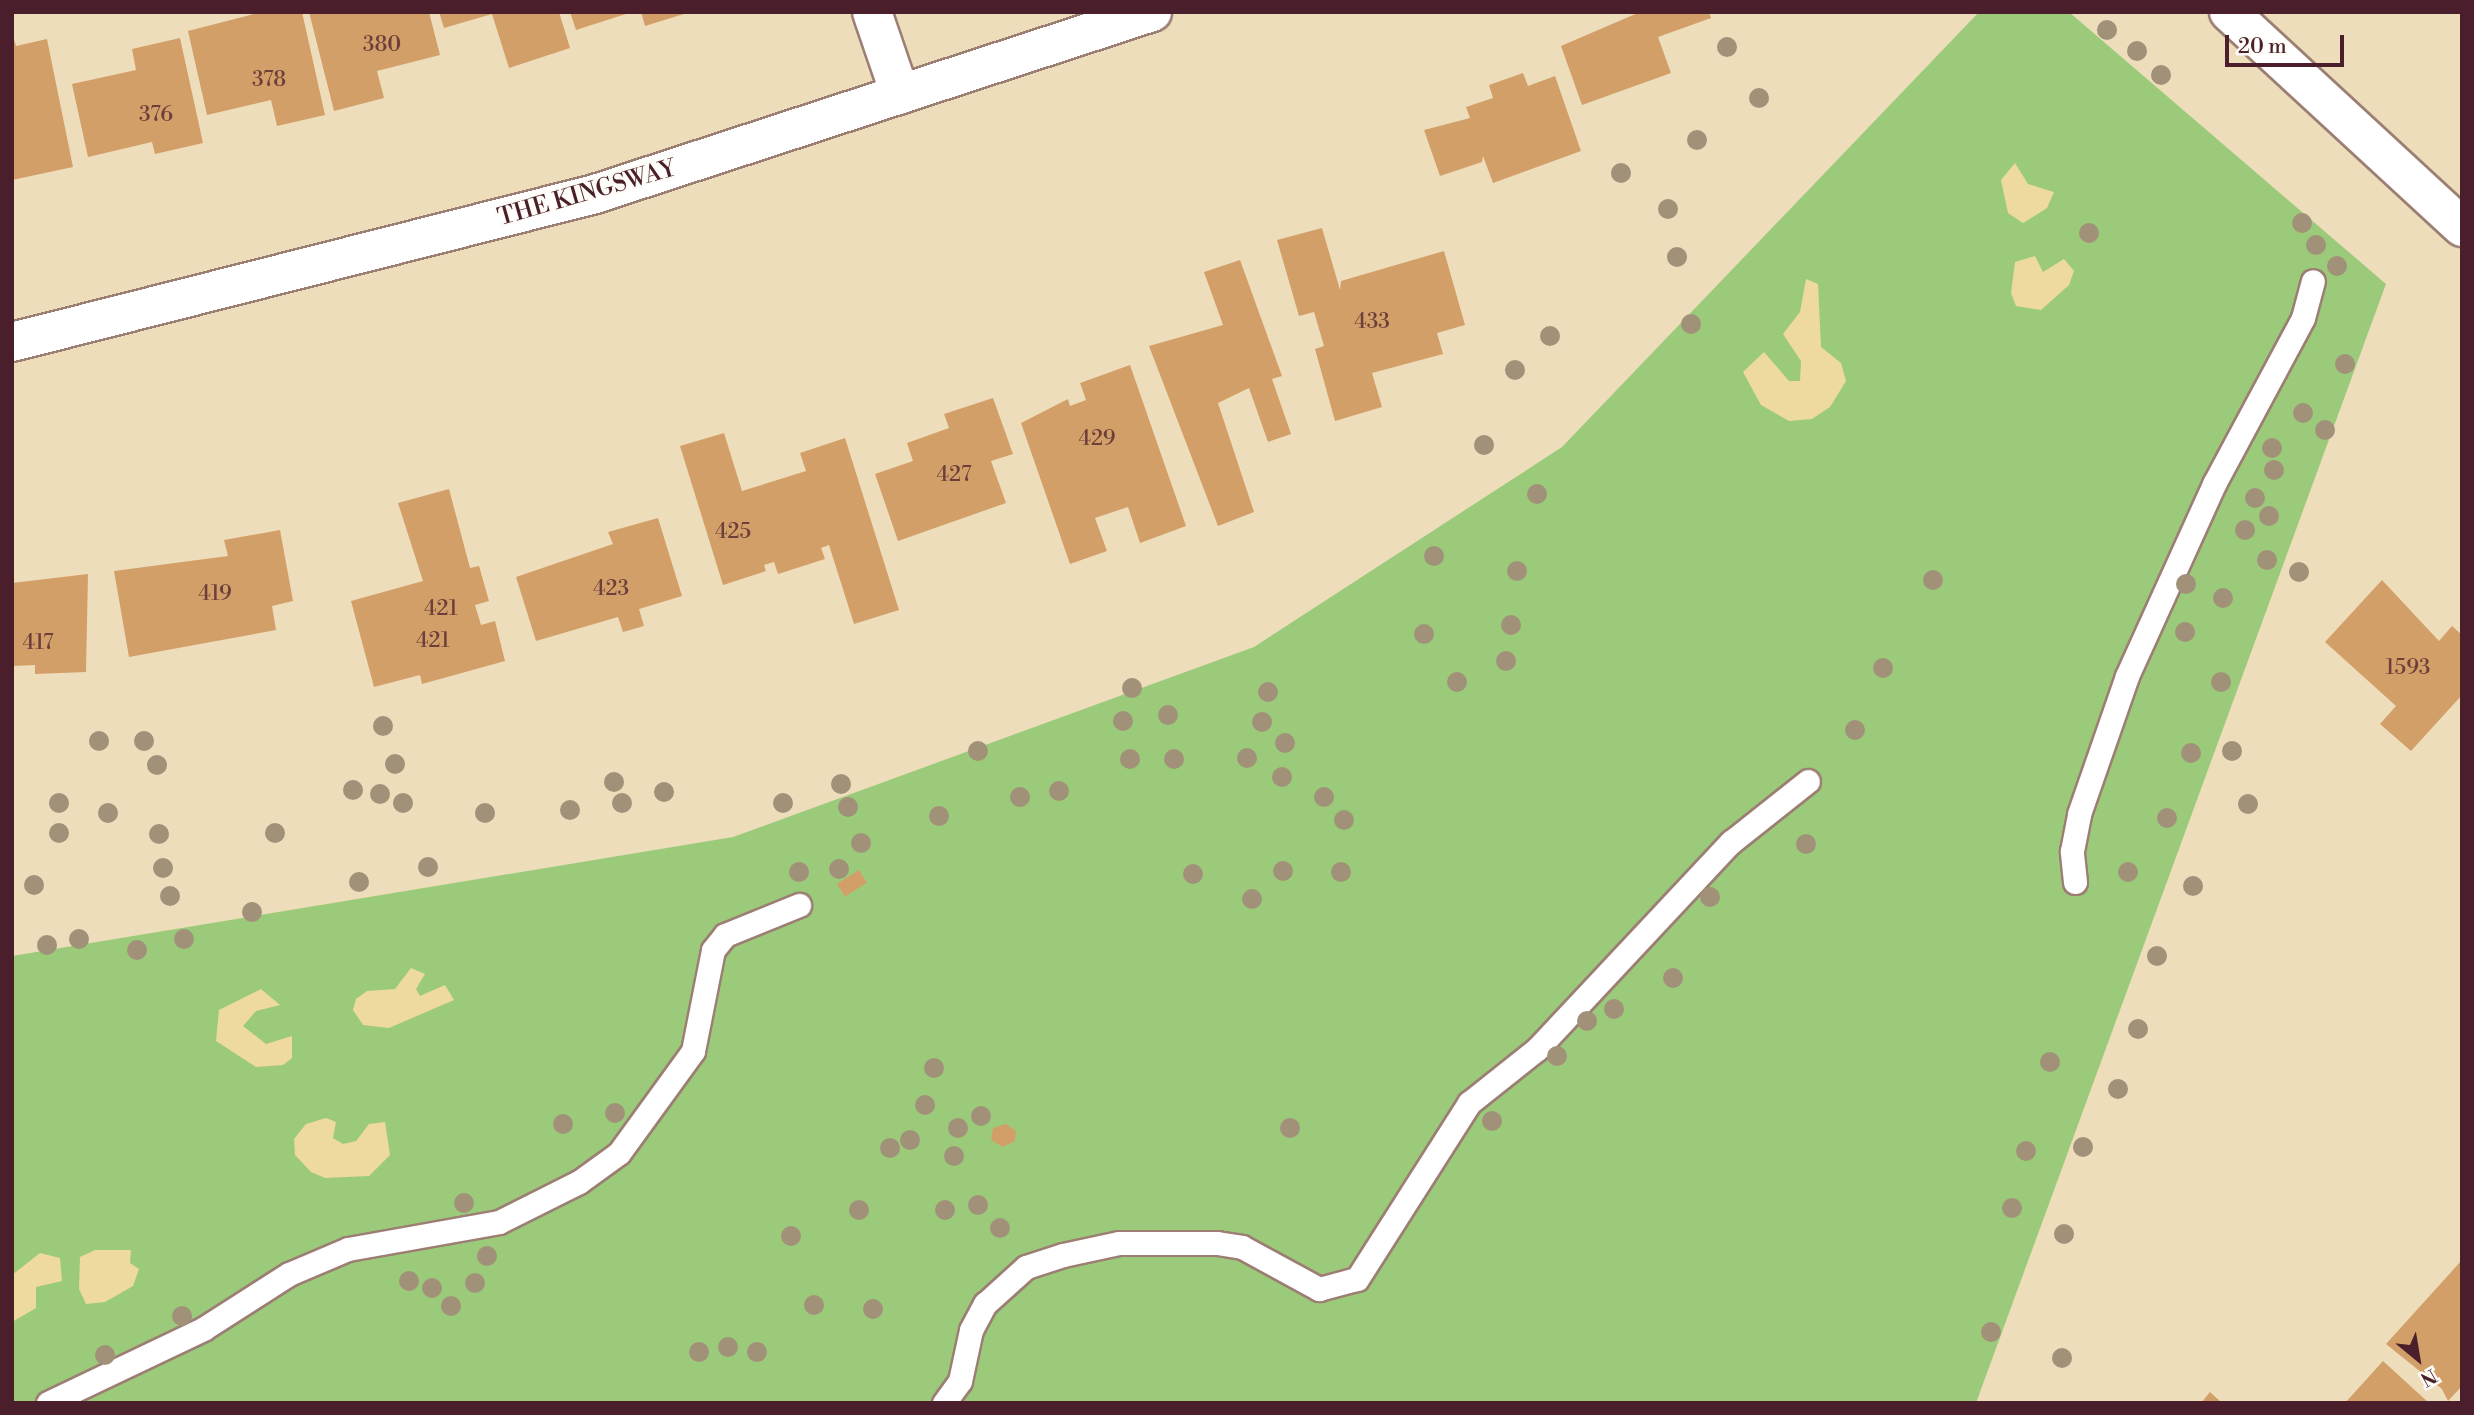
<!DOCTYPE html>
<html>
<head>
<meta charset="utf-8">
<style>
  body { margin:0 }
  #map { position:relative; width:2474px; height:1415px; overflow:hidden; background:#edb; font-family:"Libre Bodoni",serif }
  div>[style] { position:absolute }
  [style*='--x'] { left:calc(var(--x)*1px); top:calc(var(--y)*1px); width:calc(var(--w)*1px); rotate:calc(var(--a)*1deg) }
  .green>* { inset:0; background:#9bcb7a }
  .sand>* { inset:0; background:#eeda9e }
  .building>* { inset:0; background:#d39f68; transform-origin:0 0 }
  .roads { filter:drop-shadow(2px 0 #9c7e73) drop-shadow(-2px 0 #9c7e73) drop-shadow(0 2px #9c7e73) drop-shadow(0 -2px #9c7e73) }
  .lane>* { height:23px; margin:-11.5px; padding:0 11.5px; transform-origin:11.5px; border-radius:11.5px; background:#fff }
  .street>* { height:38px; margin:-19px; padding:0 19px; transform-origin:19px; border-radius:19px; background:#fff }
  .secondary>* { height:38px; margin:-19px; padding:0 19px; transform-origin:19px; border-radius:19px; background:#fff }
  .trees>* { width:20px; height:20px; margin:-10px; border-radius:50%; background:#a19179 }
  span { translate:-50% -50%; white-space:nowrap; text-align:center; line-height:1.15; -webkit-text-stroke:5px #fdfcf7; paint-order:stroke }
  .number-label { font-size:21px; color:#6c3f3a }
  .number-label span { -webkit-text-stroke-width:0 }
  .street-label { font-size:24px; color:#4a1f2b }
  .frame { position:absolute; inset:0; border:14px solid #4a1f2b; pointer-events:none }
  .north { position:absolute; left:2383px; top:1324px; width:70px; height:70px; -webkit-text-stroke:5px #fdfcf7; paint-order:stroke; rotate:150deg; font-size:19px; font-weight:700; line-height:28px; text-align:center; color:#4a1f2b }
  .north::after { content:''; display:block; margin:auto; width:24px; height:32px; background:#4a1f2b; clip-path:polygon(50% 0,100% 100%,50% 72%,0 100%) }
  .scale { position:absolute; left:2225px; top:35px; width:119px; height:32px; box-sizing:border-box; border:4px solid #4a1f2b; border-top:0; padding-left:9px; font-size:21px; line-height:24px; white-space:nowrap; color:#4a1f2b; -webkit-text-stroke:5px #fdfcf7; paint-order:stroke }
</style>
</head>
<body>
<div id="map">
  <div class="green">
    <div style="clip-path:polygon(1979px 12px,2069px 12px,2386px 284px,1976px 1403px,12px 1403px,12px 956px,733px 837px,1254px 647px,1562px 447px)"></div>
  </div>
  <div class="sand">
    <div style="clip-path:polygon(2015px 163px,2028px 184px,2054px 192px,2047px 208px,2023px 223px,2008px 213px,2001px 180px)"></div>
    <div style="clip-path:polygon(2035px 256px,2043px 272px,2064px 259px,2074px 271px,2069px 285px,2041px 310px,2016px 306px,2011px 293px,2015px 262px)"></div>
    <div style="clip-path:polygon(1806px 279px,1818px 284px,1821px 347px,1841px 363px,1846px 381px,1830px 407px,1812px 419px,1789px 421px,1761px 405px,1743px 372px,1764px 352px,1789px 381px,1800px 381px,1801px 361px,1783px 334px,1800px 312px)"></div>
    <div style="clip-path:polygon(411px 968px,425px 974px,416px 989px,420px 996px,445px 985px,454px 1000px,389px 1028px,363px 1025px,353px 1010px,356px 999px,367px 991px,395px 989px)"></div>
    <div style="clip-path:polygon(261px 989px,280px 1005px,256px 1011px,243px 1026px,266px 1044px,292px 1036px,292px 1058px,283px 1065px,256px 1067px,216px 1041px,219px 1010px)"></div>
    <div style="clip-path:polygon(326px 1118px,336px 1122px,333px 1138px,343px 1144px,356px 1141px,369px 1124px,385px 1122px,390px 1155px,369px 1176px,325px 1178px,311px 1172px,295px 1155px,294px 1139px,306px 1124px)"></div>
    <div style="clip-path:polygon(131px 1250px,130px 1263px,139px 1269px,133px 1286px,105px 1302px,86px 1304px,79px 1289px,80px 1257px,95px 1250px)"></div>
    <div style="clip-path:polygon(40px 1253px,60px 1258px,62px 1281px,36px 1287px,36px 1308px,12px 1322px,12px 1275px)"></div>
  </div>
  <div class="building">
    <div style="clip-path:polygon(262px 12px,302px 12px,325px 115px,277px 126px,271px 100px,207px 115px,188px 31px)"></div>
    <div style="clip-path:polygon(309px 12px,429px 12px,440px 55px,377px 71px,384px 98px,334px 111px)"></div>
    <div style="clip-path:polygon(439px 12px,559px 12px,570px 48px,509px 68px,492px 14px,444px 28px)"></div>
    <div style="clip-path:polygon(570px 12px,629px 12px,629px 13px,576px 30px)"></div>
    <div style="clip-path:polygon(641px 12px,687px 12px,687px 13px,645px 26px)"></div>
    <div style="clip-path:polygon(1640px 12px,1709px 12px,1711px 18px,1658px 37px,1671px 73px,1582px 105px,1561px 46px)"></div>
    <div style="clip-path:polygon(12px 33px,16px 46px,47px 39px,73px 167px,12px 180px)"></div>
    <div style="clip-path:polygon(180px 38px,203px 143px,155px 154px,152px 142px,88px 157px,72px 84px,136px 70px,132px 49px)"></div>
    <div style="clip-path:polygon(1523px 73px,1528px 86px,1555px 76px,1581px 151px,1493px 183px,1483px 156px,1482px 162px,1440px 176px,1424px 130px,1470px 118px,1466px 107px,1493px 98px,1489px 85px)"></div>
    <div style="clip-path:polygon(1322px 228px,1340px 290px,1341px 281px,1444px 251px,1465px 325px,1437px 333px,1443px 354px,1372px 373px,1382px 407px,1335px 421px,1315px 349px,1324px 346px,1314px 312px,1299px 316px,1277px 240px)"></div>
    <div style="clip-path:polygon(1240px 260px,1282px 376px,1272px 379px,1291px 434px,1268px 442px,1249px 388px,1218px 403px,1254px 512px,1218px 526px,1149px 346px,1223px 325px,1204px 272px)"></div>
    <div style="clip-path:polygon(1130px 365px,1186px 526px,1140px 543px,1128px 507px,1095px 518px,1107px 551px,1070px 564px,1021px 423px,1068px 399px,1070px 406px,1086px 400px,1080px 383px)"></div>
    <div style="clip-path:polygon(993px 398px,1013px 454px,991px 461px,1006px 503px,898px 541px,875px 474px,913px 461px,907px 443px,949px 428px,944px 414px)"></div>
    <div style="clip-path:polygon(724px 433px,742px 491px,806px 471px,800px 453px,845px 438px,899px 610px,854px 624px,829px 545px,821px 548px,825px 559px,778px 574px,774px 562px,764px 565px,766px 571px,723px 585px,680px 446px)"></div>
    <div style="clip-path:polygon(449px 489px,470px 568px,479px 566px,489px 601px,475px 605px,481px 625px,495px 621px,505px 661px,422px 684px,420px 675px,374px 687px,351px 601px,423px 581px,398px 503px)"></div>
    <div style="clip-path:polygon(658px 518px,682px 596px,639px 609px,644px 626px,623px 632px,618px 617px,536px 641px,516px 577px,613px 544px,608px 532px)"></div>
    <div style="clip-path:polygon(280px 530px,293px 601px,272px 606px,276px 630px,129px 657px,114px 571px,228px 556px,224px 540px)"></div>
    <div style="clip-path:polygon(88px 574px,86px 672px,35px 674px,35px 665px,12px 666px,12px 583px)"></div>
    <div style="clip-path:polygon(2382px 580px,2439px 641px,2452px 626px,2462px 635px,2462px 695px,2411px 751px,2380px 724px,2396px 706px,2325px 642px)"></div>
    <div style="left:859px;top:870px;width:15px;height:26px;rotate:58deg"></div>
    <div style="clip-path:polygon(1006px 1124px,1016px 1131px,1015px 1141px,1003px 1147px,991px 1140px,993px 1128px)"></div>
    <div style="clip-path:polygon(2462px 1260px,2462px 1386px,2448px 1401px,2442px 1389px,2386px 1344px)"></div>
    <div style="clip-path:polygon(2383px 1361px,2429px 1403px,2345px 1403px)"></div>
    <div style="clip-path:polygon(2210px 1392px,2222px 1403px,2201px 1403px)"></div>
  </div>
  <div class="roads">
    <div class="lane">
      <div style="--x:2075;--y:882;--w:31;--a:-96"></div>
      <div style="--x:2072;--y:851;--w:38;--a:-79"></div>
      <div style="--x:2079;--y:814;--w:146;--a:-70.8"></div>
      <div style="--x:2127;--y:676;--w:211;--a:-65.6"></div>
      <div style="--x:2214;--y:484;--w:188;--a:-61.8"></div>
      <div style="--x:2303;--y:318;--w:38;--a:-75"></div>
      <div style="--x:48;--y:1403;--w:172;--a:-25.5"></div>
      <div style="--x:203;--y:1329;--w:102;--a:-32.6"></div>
      <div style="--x:289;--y:1274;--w:64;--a:-23"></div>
      <div style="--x:348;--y:1249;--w:153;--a:-10.1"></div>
      <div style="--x:499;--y:1222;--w:89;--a:-26.6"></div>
      <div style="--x:579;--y:1182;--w:49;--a:-35.9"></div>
      <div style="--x:619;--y:1153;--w:126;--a:-54"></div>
      <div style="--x:693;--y:1051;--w:103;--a:-78.8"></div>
      <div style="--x:713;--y:950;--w:19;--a:-51"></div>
      <div style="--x:725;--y:935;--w:80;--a:-22.1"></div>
      <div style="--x:944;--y:1403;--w:27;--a:-54"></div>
      <div style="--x:960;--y:1381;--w:52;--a:-77.8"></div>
      <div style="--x:971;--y:1330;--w:30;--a:-62"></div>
      <div style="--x:985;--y:1304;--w:55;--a:-42.1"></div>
      <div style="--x:1026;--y:1267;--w:39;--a:-18"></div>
      <div style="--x:1063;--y:1255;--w:57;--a:-12.1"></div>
      <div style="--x:1119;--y:1243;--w:98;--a:0"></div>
      <div style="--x:1217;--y:1243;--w:25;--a:9"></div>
      <div style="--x:1242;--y:1247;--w:88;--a:28.6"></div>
      <div style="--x:1319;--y:1289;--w:39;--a:-15"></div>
      <div style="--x:1357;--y:1279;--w:209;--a:-57.5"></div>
      <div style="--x:1469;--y:1103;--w:87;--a:-38.5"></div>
      <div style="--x:1537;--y:1049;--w:284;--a:-46.9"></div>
      <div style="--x:1731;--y:842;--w:98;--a:-38.4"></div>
    </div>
    <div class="street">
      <div style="--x:872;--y:12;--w:87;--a:71.1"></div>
    </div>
    <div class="secondary">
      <div style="--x:2229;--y:12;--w:317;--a:42.7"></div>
      <div style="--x:12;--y:342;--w:601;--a:-14.24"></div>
      <div style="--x:595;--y:194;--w:586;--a:-18.09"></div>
    </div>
  </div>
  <div class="trees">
    <div style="left:2107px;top:30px"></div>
    <div style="left:1727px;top:47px"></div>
    <div style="left:2137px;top:51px"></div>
    <div style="left:2161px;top:75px"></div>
    <div style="left:1759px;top:98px"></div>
    <div style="left:1697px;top:140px"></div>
    <div style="left:1621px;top:173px"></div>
    <div style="left:1668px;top:209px"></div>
    <div style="left:2302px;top:223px"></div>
    <div style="left:2089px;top:233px"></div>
    <div style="left:2316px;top:245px"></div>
    <div style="left:1677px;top:257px"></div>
    <div style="left:2337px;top:266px"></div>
    <div style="left:1691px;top:324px"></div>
    <div style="left:1550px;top:336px"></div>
    <div style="left:2345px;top:364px"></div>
    <div style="left:1515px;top:370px"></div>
    <div style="left:2303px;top:413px"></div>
    <div style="left:2325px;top:430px"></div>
    <div style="left:1484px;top:445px"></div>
    <div style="left:2272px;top:448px"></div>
    <div style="left:2274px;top:470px"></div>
    <div style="left:1537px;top:494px"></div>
    <div style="left:2255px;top:498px"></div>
    <div style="left:2269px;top:516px"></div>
    <div style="left:2245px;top:530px"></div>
    <div style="left:1434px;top:556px"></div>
    <div style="left:2267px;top:560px"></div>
    <div style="left:1517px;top:571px"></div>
    <div style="left:2299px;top:572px"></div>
    <div style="left:1933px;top:580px"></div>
    <div style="left:2186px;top:584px"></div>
    <div style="left:2223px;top:598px"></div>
    <div style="left:1511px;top:625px"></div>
    <div style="left:2185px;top:632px"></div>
    <div style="left:1424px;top:634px"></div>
    <div style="left:1506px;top:661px"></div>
    <div style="left:1883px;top:668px"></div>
    <div style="left:1457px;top:682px"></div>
    <div style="left:2221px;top:682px"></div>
    <div style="left:1132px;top:688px"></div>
    <div style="left:1268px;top:692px"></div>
    <div style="left:1168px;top:715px"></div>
    <div style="left:1123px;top:721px"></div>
    <div style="left:1262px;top:722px"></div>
    <div style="left:383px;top:726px"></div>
    <div style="left:1855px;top:730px"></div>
    <div style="left:99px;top:741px"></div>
    <div style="left:144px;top:741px"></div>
    <div style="left:1285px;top:743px"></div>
    <div style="left:978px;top:751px"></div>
    <div style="left:2232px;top:751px"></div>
    <div style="left:2191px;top:753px"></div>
    <div style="left:1247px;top:758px"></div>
    <div style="left:1130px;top:759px"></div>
    <div style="left:1174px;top:759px"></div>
    <div style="left:395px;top:764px"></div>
    <div style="left:157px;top:765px"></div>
    <div style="left:1282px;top:777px"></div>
    <div style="left:614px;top:782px"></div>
    <div style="left:841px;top:784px"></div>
    <div style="left:353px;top:790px"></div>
    <div style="left:1059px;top:791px"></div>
    <div style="left:664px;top:792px"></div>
    <div style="left:380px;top:794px"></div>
    <div style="left:1020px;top:797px"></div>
    <div style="left:1324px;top:797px"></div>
    <div style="left:59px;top:803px"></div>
    <div style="left:403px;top:803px"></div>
    <div style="left:622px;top:803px"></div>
    <div style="left:783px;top:803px"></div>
    <div style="left:2248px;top:804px"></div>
    <div style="left:848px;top:807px"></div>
    <div style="left:570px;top:810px"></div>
    <div style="left:108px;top:813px"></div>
    <div style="left:485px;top:813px"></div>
    <div style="left:939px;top:816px"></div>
    <div style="left:2167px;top:818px"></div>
    <div style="left:1344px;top:820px"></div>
    <div style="left:59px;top:833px"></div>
    <div style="left:275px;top:833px"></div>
    <div style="left:159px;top:834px"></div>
    <div style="left:861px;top:843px"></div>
    <div style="left:1806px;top:844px"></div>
    <div style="left:428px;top:867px"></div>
    <div style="left:163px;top:868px"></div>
    <div style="left:839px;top:869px"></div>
    <div style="left:1283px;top:871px"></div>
    <div style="left:799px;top:872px"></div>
    <div style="left:1341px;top:872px"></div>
    <div style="left:2128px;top:872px"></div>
    <div style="left:1193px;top:874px"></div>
    <div style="left:359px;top:882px"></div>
    <div style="left:34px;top:885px"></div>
    <div style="left:2193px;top:886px"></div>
    <div style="left:170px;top:896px"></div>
    <div style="left:1710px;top:897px"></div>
    <div style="left:1252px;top:899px"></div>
    <div style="left:252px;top:912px"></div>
    <div style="left:79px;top:939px"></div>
    <div style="left:184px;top:939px"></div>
    <div style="left:47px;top:945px"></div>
    <div style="left:137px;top:950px"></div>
    <div style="left:2157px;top:956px"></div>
    <div style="left:1673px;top:978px"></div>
    <div style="left:1614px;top:1009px"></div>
    <div style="left:1587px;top:1021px"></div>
    <div style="left:2138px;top:1029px"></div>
    <div style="left:1557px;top:1056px"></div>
    <div style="left:2050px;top:1062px"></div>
    <div style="left:934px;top:1068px"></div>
    <div style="left:2118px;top:1089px"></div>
    <div style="left:925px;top:1105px"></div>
    <div style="left:615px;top:1113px"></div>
    <div style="left:981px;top:1116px"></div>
    <div style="left:1492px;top:1121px"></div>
    <div style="left:563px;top:1124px"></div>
    <div style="left:958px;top:1128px"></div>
    <div style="left:1290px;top:1128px"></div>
    <div style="left:910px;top:1140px"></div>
    <div style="left:2083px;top:1147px"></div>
    <div style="left:890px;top:1148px"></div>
    <div style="left:2026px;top:1151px"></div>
    <div style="left:954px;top:1156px"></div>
    <div style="left:464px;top:1203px"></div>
    <div style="left:978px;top:1205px"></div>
    <div style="left:2012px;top:1208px"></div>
    <div style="left:859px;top:1210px"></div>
    <div style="left:945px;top:1210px"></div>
    <div style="left:1000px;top:1228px"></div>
    <div style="left:2064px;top:1234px"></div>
    <div style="left:791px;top:1236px"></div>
    <div style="left:487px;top:1256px"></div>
    <div style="left:409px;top:1281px"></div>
    <div style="left:475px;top:1283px"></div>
    <div style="left:432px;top:1288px"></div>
    <div style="left:814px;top:1305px"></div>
    <div style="left:451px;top:1306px"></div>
    <div style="left:873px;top:1309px"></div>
    <div style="left:182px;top:1316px"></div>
    <div style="left:1991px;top:1332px"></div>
    <div style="left:728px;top:1347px"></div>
    <div style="left:699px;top:1352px"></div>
    <div style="left:757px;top:1352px"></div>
    <div style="left:105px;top:1355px"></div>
    <div style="left:2062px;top:1358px"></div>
  </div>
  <div class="number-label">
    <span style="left:382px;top:45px">380</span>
    <span style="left:269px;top:80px">378</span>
    <span style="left:156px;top:115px">376</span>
    <span style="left:1372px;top:322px">433</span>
    <span style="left:1097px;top:439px">429</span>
    <span style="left:954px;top:475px">427</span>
    <span style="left:733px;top:532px">425</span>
    <span style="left:611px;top:589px">423</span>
    <span style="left:215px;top:594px">419</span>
    <span style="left:441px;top:609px">421</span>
    <span style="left:433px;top:641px">421</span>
    <span style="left:38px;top:643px">417</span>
    <span style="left:2408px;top:668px">1593</span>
  </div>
  <div class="street-label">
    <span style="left:587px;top:194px;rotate:-16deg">THE KINGSWAY</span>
  </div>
  <div class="frame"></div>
  <div class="north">N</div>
  <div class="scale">20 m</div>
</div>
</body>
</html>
